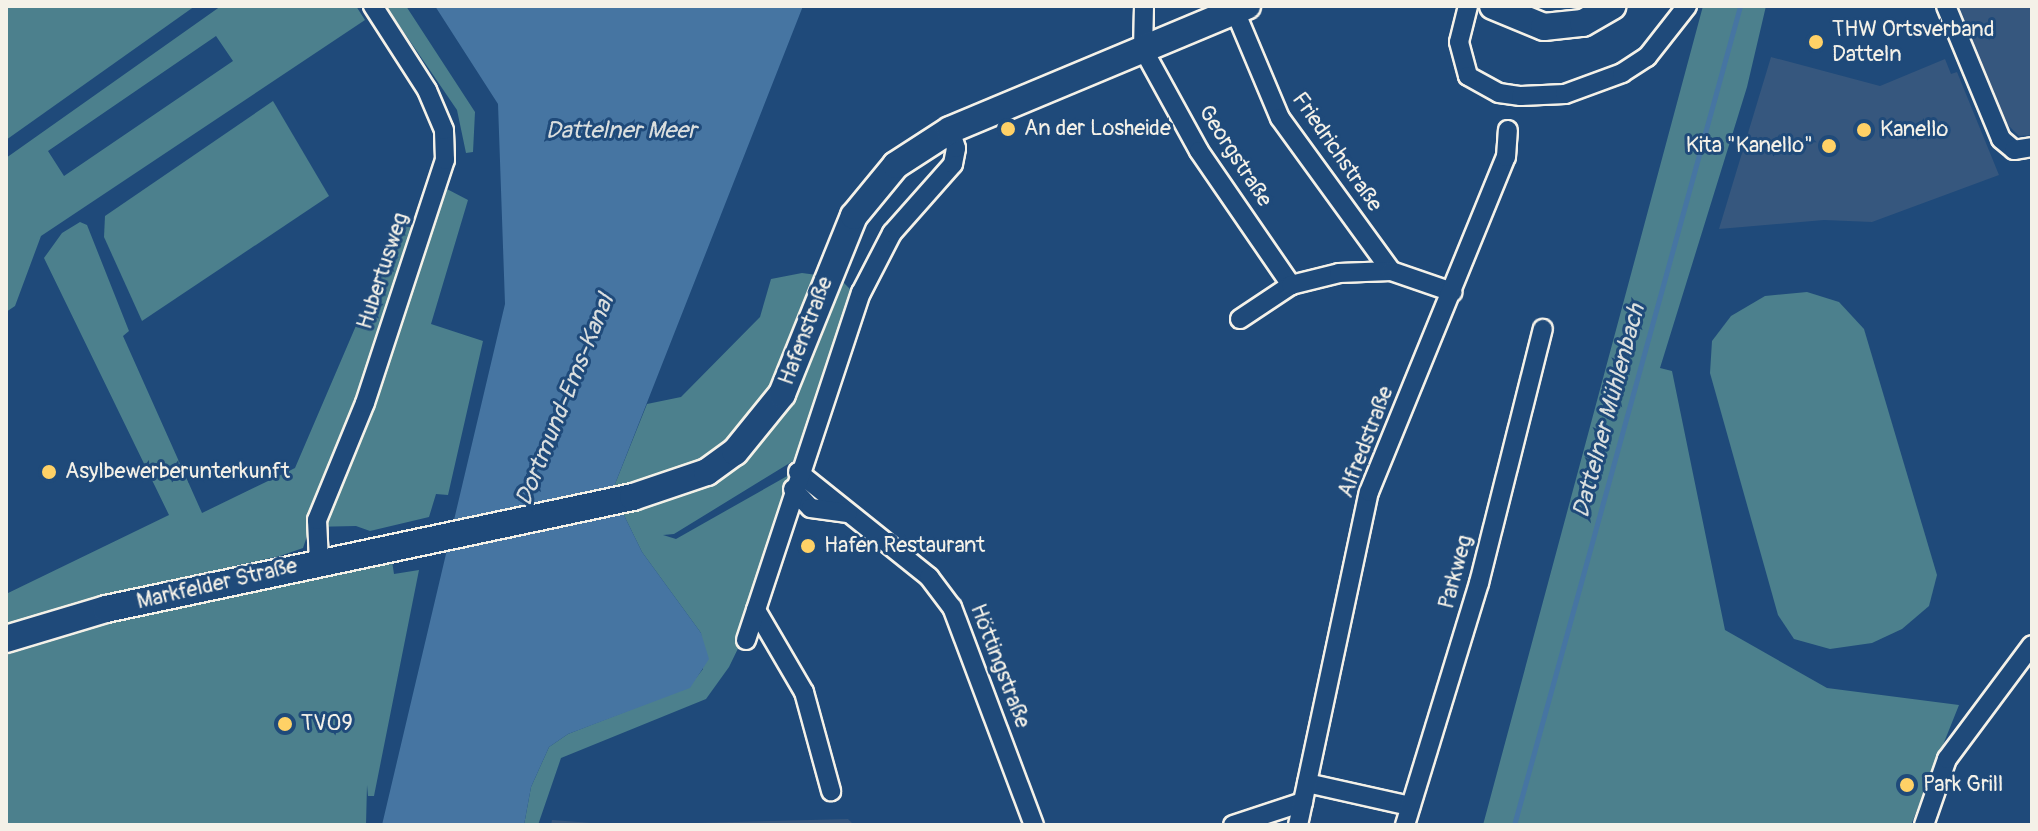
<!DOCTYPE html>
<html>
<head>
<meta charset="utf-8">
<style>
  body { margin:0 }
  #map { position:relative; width:2038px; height:831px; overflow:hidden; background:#1f4a7a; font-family:Pangolin,sans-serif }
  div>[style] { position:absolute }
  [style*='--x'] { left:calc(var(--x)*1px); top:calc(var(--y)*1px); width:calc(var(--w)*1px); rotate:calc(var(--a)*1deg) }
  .built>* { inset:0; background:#36577e }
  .green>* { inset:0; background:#4c808d }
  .water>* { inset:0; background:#4675a2 }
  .stream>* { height:5px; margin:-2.5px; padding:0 2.5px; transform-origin:2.5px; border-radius:2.5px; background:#4675a2 }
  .roads { filter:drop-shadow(2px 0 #f4f1e8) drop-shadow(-2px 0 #f4f1e8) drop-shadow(0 2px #f4f1e8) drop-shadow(0 -2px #f4f1e8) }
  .street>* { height:18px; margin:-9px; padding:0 9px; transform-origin:9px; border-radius:9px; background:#1f4a7a }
  .secondary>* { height:26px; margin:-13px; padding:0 13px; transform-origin:13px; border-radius:13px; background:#1f4a7a }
  .dots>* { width:22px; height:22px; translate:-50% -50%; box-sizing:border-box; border:4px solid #1f4a7a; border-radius:50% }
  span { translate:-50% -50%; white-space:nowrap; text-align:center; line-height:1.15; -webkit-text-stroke:6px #1f4a7a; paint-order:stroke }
  .poi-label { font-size:22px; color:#f4f1e8 }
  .left { translate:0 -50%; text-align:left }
  .right { translate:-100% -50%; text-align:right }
  .street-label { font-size:22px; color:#f4f1e8 }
  .water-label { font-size:24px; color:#dadede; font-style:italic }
  .frame { position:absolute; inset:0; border:8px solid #f4f1e8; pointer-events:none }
</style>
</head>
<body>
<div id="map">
  <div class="built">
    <div style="clip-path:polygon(1959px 6px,2032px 6px,2032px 135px,2019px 136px,2007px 124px)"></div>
    <div style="clip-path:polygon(1771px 57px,1880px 86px,1945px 59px,1951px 74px,1957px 72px,1999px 175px,1872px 222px,1824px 220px,1719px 229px)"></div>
    <div style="clip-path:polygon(848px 819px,854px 825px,551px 825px,552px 820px,618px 825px)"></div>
  </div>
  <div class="green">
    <div style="clip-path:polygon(6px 6px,195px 6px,6px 140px)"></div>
    <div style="clip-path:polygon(evenodd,221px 6px,356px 6px,365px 20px,41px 236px,15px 306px,6px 312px,6px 158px,221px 6px,216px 36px,233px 61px,64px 176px,48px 151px,216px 36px)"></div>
    <div style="clip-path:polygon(386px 6px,406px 6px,475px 112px,473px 152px,466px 153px,457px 110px)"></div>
    <div style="clip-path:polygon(1703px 6px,1766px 6px,1747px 87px,1660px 368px,1672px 371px,1725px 630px,1827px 688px,1959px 705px,1911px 825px,1483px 825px)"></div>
    <div style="clip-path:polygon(273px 101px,329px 196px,142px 321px,104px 237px,105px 216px)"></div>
    <div style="clip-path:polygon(445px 188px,468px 200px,431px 324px,483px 341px,448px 495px,436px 494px,429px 517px,370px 531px,356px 526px,310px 527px,303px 548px,280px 556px,79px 601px,6px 624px,6px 594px,169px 515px,44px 258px,62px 233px,80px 222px,87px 225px,129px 331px,123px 336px,202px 513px,295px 468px,400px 223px,428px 235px)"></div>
    <div style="clip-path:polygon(802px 273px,839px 278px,854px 293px,793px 461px,674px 534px,663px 535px,676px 539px,789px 475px,748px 628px,729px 667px,706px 699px,561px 758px,538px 825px,524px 825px,531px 787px,549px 747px,568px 734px,689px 687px,703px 669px,701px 633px,642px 552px,616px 499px,615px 484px,647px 404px,681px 397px,760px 317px,771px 279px)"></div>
    <div style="clip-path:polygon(1807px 292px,1839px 302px,1864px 329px,1937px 575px,1929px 606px,1902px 629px,1872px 643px,1830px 649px,1794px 639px,1778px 615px,1710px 373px,1712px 341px,1731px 316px,1765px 296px)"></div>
    <div style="clip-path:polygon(392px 561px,394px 574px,419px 570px,374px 796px,368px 796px,367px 785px,366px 825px,6px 825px,6px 655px,107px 624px)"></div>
  </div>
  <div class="water">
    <div style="clip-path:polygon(435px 6px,803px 6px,615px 484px,616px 499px,642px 552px,701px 633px,709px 659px,690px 688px,568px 734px,549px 747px,531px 787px,524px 825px,382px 825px,505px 304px,498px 104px)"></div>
  </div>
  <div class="stream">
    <div style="--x:1514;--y:825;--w:850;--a:-74.57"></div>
  </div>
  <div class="roads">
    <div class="street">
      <div style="--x:1144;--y:6;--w:43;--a:91.3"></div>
      <div style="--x:1143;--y:49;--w:116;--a:61.2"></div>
      <div style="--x:1199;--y:151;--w:163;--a:55.5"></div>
      <div style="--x:1468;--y:6;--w:37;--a:104"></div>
      <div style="--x:1459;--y:42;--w:35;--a:75"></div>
      <div style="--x:1468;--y:76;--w:35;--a:29"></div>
      <div style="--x:1499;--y:93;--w:22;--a:8"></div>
      <div style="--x:1521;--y:96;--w:44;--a:-2.6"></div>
      <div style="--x:1565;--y:94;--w:61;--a:-20.2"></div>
      <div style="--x:1622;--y:73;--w:30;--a:-33"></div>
      <div style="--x:1647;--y:57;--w:65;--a:-51.9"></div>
      <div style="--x:1946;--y:6;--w:144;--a:67.5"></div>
      <div style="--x:2001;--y:139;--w:17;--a:40"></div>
      <div style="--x:2014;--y:150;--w:18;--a:-9"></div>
      <div style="--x:1235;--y:11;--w:116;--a:67.2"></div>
      <div style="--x:1280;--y:118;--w:189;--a:54"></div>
      <div style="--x:1240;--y:319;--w:61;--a:-33.7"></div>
      <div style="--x:1291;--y:285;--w:49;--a:-14"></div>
      <div style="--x:1339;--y:273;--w:52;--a:-2.2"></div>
      <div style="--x:1391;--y:271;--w:65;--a:19"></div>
      <div style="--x:798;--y:472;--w:168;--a:38.7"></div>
      <div style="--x:929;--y:577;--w:38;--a:53"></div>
      <div style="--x:952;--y:607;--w:233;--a:69.4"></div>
      <div style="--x:793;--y:489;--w:26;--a:47"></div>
      <div style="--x:811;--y:508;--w:37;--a:8"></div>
      <div style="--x:319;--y:561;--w:41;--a:-92.8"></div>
      <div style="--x:317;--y:520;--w:126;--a:-67.7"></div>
      <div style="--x:365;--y:403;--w:256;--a:-71.8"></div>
      <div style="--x:445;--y:160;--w:30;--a:-92"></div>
      <div style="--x:444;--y:130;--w:43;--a:-113"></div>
      <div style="--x:427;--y:90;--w:100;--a:-122.7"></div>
      <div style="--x:756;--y:610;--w:95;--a:59.7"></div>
      <div style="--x:804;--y:692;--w:103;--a:74.7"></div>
      <div style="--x:746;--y:640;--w:366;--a:-71.7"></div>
      <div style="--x:861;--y:293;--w:68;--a:-62.7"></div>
      <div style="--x:892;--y:233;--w:92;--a:-48.5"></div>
      <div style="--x:953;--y:164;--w:16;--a:-79"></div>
      <div style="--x:956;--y:148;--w:19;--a:-108"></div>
      <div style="--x:1307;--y:783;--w:106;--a:12.6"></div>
      <div style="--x:1233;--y:825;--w:74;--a:-18.2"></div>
      <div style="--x:1298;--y:825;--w:340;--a:-78"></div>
      <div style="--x:1369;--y:492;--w:362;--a:-67.8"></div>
      <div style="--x:1506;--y:157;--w:27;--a:-86"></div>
      <div style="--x:1405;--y:825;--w:253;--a:-73"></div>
      <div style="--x:1479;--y:583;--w:262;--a:-75.9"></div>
      <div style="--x:1924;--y:825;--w:70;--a:-70.8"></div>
      <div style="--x:1947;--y:759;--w:142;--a:-53.3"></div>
    </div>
    <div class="secondary">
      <div style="--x:1493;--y:6;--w:55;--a:22.4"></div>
      <div style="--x:1544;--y:27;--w:39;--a:-6"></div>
      <div style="--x:1583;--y:23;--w:34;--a:-30"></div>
      <div style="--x:6;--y:639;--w:104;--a:-16.7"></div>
      <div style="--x:106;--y:609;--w:539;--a:-12"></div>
      <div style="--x:633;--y:497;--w:78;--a:-18.7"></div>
      <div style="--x:707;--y:472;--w:34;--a:-36"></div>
      <div style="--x:735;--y:452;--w:75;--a:-51"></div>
      <div style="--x:782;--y:394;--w:192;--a:-68"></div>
      <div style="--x:854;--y:216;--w:66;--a:-50.5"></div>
      <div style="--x:896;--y:165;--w:64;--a:-32.9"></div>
      <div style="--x:950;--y:130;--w:322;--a:-22.7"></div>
    </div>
  </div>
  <div class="dots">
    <div style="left:1816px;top:42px;background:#ffd166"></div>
    <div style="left:1008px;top:129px;background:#ffd166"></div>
    <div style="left:1864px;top:130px;background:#ffd166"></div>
    <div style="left:1829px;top:146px;background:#ffd166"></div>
    <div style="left:49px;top:472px;background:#ffd166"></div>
    <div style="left:808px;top:546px;background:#ffd166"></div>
    <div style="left:285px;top:724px;background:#ffd166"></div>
    <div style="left:1907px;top:785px;background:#ffd166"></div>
  </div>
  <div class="poi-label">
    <span class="left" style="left:1832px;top:42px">THW Ortsverband<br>Datteln</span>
    <span class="left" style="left:1024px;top:129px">An der Losheide</span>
    <span class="left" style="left:1880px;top:130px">Kanello</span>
    <span class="right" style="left:1813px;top:146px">Kita "Kanello"</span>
    <span class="left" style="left:65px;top:472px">Asylbewerberunterkunft</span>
    <span class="left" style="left:824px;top:546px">Hafen Restaurant</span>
    <span class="left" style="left:301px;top:724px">TV09</span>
    <span class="left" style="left:1923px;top:785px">Park Grill</span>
  </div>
  <div class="street-label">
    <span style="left:1337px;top:152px;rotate:55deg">Friedrichstraße</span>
    <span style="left:1235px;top:156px;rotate:57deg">Georgstraße</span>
    <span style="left:383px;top:271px;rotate:-72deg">Hubertusweg</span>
    <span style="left:806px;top:331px;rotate:-69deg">Hafenstraße</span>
    <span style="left:1366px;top:442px;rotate:-69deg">Alfredstraße</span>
    <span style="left:1456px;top:572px;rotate:-75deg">Parkweg</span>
    <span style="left:217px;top:584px;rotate:-13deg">Markfelder Straße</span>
    <span style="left:1000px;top:666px;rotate:69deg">Höttingstraße</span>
  </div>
  <div class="water-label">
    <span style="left:621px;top:131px">Dattelner Meer</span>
    <span style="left:565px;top:400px;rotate:-68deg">Dortmund-Ems-Kanal</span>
    <span style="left:1609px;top:411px;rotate:-75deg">Dattelner Mühlenbach</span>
  </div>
  <div class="frame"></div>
</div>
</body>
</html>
